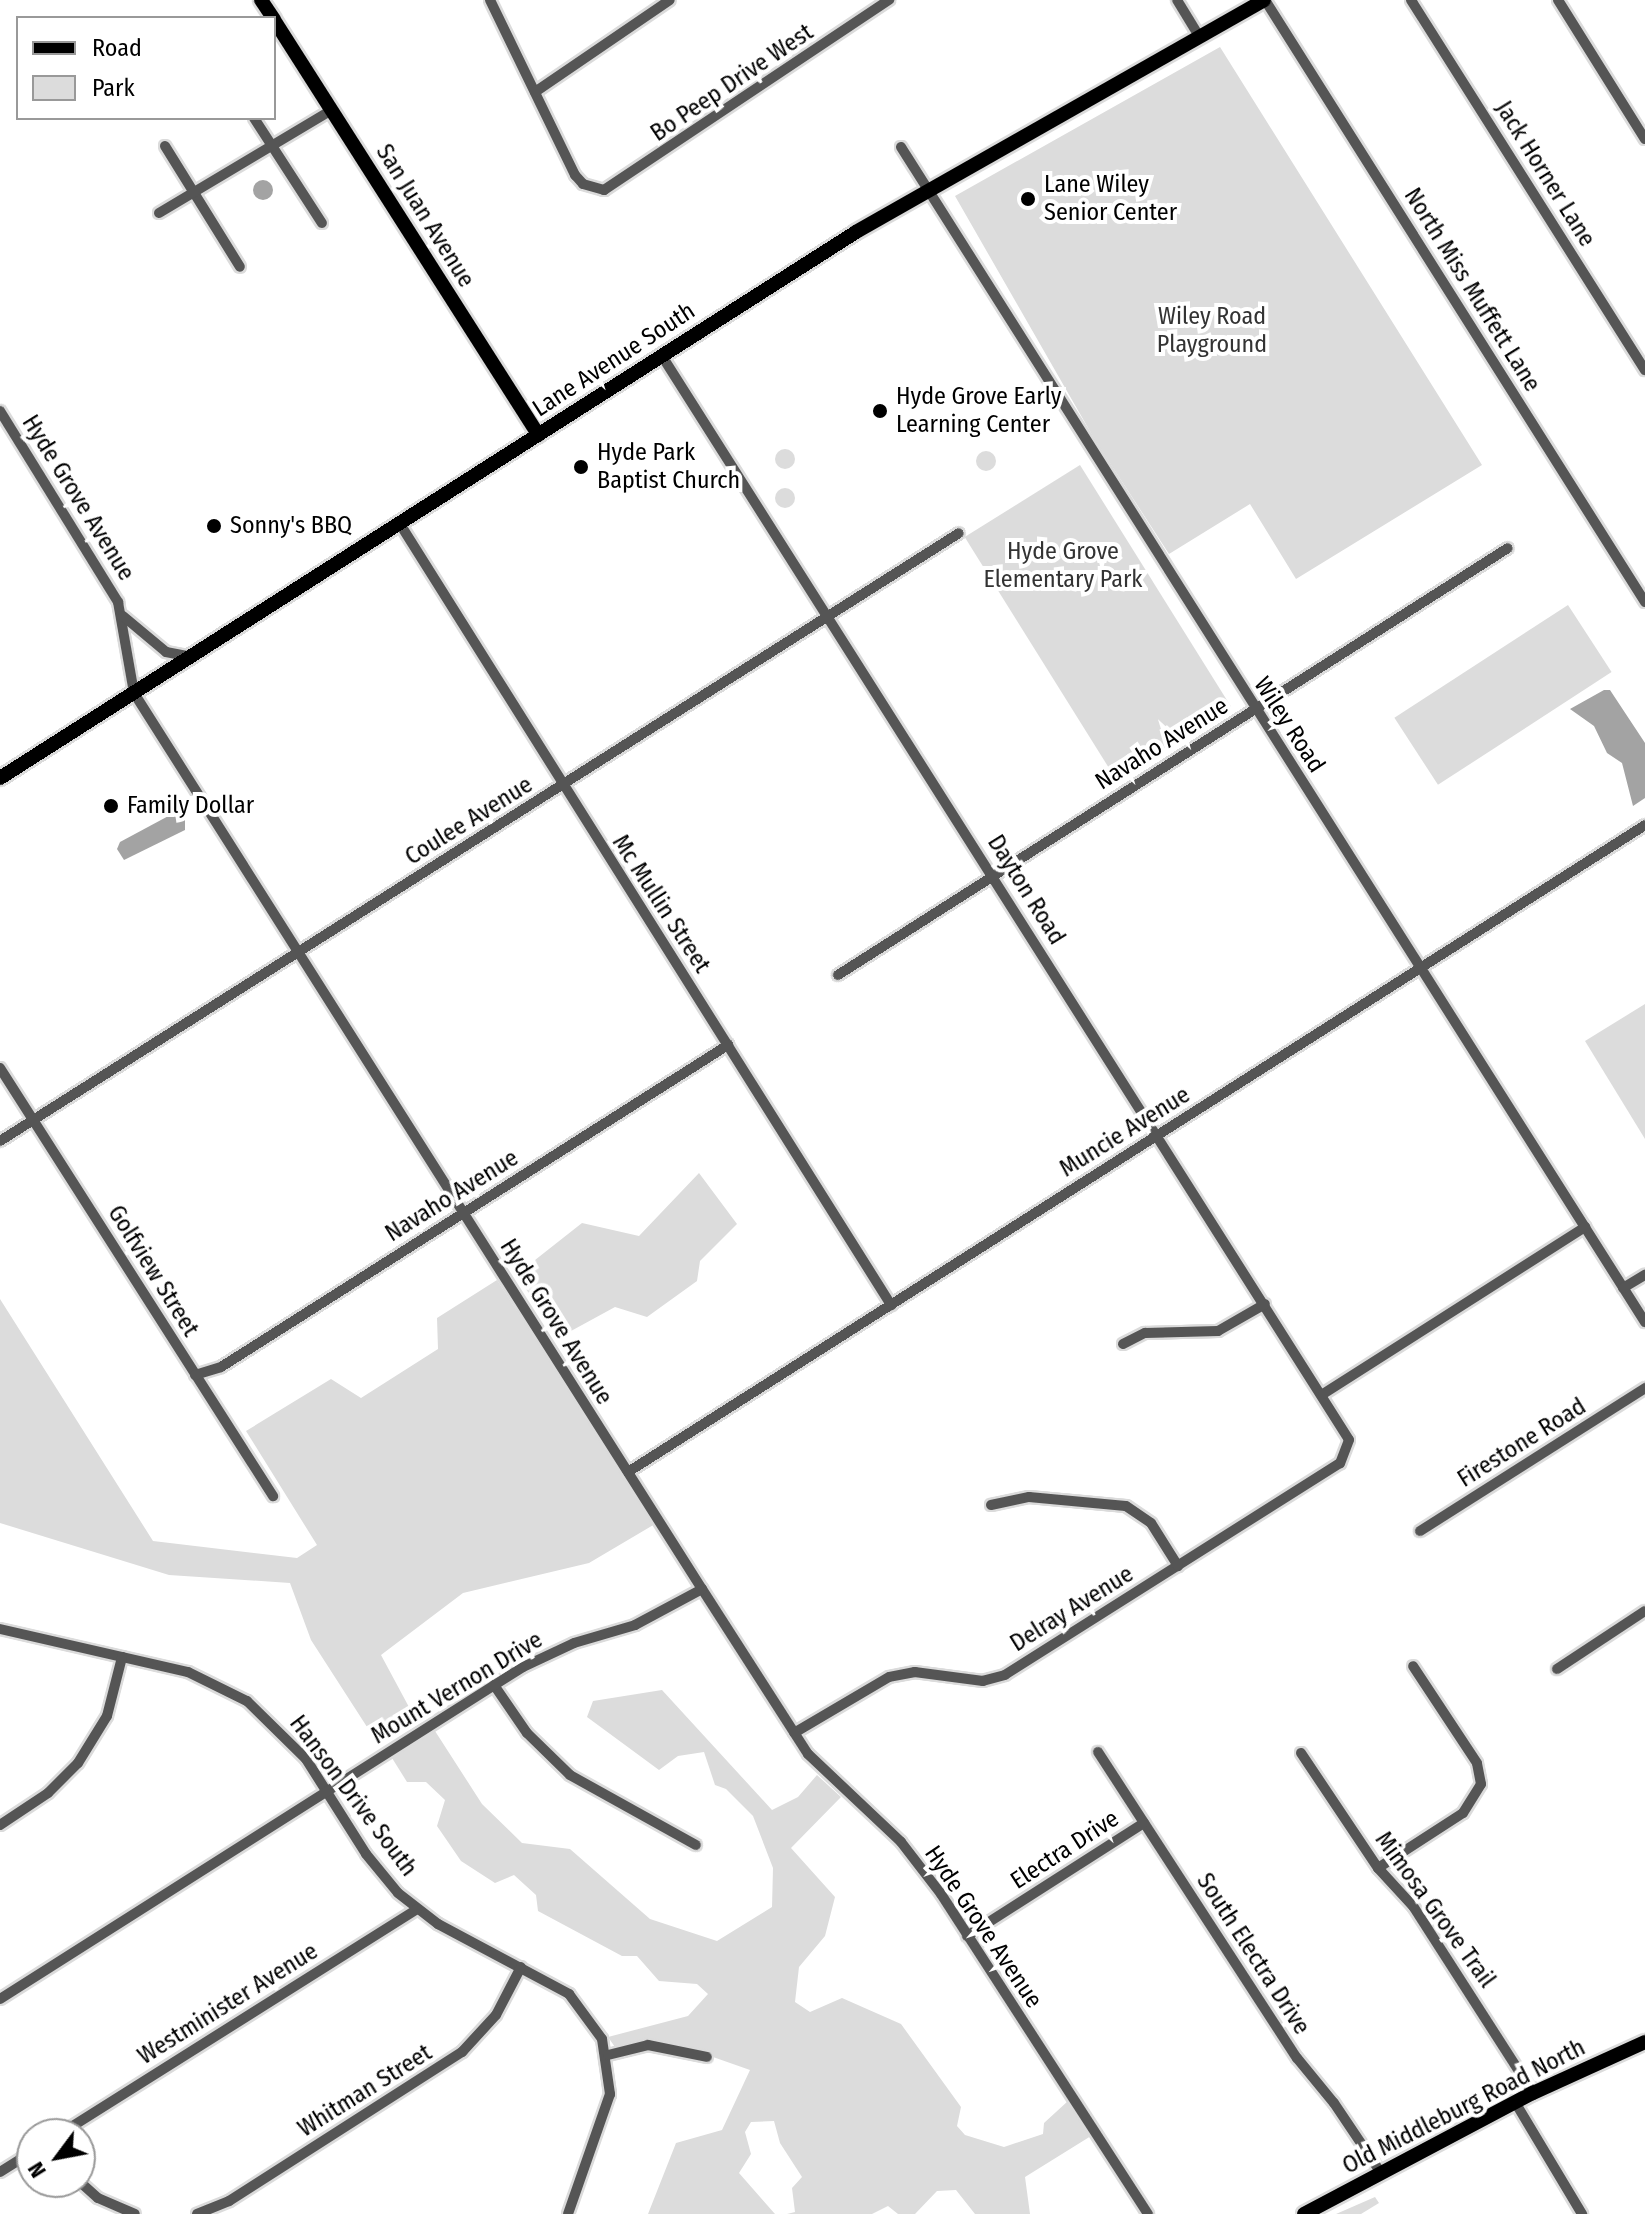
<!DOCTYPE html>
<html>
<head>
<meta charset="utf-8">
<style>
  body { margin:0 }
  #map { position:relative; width:1645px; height:2214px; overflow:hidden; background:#fff; font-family:"Fira Sans Condensed",sans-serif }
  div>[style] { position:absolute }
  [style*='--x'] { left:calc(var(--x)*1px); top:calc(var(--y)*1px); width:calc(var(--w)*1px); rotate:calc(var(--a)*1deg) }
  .green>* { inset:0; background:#dcdcdc; transform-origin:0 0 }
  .round { border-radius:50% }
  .water>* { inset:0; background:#a3a3a3 }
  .roads { filter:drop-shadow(2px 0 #dbdbdb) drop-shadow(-2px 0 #dbdbdb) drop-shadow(0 2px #dbdbdb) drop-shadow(0 -2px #dbdbdb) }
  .minor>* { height:10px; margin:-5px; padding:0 5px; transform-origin:5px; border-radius:5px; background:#555 }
  .major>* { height:14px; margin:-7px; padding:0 7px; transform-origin:7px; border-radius:7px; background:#000 }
  .dots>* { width:22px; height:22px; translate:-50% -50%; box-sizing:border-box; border:4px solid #fff; border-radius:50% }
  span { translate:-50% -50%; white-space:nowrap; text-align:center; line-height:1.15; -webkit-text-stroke:8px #fff; paint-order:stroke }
  .street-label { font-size:24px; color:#000 }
  .poi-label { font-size:24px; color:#000 }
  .left { translate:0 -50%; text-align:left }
  .park-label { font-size:24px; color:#333 }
  .legend { position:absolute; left:16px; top:16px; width:260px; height:104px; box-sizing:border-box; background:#fff; border:2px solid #999; margin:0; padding:10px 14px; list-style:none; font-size:24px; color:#000 }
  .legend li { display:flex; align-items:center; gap:16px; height:40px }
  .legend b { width:40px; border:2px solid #999 }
  .north { position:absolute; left:16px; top:2118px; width:80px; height:80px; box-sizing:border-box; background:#fff; border:2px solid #999; border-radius:50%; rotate:238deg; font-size:22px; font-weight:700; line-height:32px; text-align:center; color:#000 }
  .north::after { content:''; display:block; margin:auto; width:28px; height:36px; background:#000; clip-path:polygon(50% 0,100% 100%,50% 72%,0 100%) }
</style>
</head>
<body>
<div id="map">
  <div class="green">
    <div style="clip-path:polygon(1220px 47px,1482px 465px,1296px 579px,1250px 504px,1169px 554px,1095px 440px,955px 196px)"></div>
    <div class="round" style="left:775px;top:449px;width:20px;height:20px"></div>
    <div class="round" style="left:976px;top:451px;width:20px;height:20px"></div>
    <div style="left:1080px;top:465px;width:285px;height:136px;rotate:58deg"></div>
    <div class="round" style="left:775px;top:488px;width:20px;height:20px"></div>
    <div style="left:1568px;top:605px;width:80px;height:207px;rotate:57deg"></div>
    <div style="clip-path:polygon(1645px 1004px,1645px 1139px,1585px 1041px)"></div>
    <div style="clip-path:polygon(699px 1173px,737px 1224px,700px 1261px,697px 1281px,647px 1317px,615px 1307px,560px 1337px,516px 1275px,582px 1223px,639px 1236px)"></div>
    <div style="clip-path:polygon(497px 1280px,655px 1524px,589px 1563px,463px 1593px,381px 1655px,417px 1722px,378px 1744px,311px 1640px,290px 1583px,169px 1575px,0 1523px,0 1299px,153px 1541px,297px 1558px,317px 1545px,246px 1431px,331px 1379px,361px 1398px,438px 1349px,437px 1318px)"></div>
    <div style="clip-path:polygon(662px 1690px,772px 1810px,798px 1797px,817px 1775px,841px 1797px,791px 1848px,835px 1897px,825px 1936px,799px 1967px,795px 2002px,810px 2012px,842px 1998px,901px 2024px,961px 2107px,957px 2126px,965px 2135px,1004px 2147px,1043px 2134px,1044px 2123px,1068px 2101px,1091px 2136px,1025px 2177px,1030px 2214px,975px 2214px,956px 2190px,937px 2191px,915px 2214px,898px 2214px,888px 2206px,872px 2214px,787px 2214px,795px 2212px,792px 2188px,802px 2177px,780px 2143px,774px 2121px,751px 2122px,745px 2132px,751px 2154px,739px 2173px,775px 2214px,648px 2214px,676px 2143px,722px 2130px,750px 2070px,676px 2044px,647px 2041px,617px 2050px,608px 2037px,688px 2016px,708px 1994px,697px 1984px,659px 1981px,637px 1956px,622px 1956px,538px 1911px,536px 1895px,514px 1875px,495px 1883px,461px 1861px,437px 1826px,445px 1800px,426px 1782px,407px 1782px,392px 1758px,435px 1731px,482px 1804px,522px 1843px,570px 1849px,650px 1919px,717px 1941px,772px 1907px,773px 1868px,753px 1816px,726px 1789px,715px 1785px,704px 1752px,678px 1756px,659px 1770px,587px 1717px,593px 1701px)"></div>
    <div style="clip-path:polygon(1375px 2197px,1379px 2203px,1361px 2214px,1336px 2214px)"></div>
  </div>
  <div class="water">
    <div class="round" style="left:253px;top:180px;width:20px;height:20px"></div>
    <div style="clip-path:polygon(1604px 690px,1610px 690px,1645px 743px,1645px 798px,1633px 806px,1622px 763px,1607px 753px,1594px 726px,1570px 709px)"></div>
    <div style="clip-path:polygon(174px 813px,185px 819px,185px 830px,124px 860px,117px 849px,120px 842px)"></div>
  </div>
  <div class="roads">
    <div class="minor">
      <div style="--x:490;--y:0;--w:195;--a:64.1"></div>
      <div style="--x:575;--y:175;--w:12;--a:48"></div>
      <div style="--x:583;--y:184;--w:22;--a:16"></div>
      <div style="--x:604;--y:190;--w:343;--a:-33.7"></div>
      <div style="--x:1177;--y:0;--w:42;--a:58.6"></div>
      <div style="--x:1265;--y:0;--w:712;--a:57.74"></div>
      <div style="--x:1411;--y:0;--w:438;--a:57.7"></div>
      <div style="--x:1558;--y:0;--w:164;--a:58"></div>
      <div style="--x:535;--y:92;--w:163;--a:-34.3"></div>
      <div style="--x:254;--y:118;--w:125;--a:57.1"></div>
      <div style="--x:165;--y:146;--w:142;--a:58.2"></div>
      <div style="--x:901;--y:147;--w:1391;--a:57.66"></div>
      <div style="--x:159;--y:213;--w:201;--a:-30.8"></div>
      <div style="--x:662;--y:356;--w:1283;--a:57.63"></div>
      <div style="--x:1349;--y:1440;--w:25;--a:111"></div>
      <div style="--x:1340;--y:1463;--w:396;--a:147.7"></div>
      <div style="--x:1005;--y:1675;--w:23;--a:165"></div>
      <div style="--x:983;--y:1681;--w:69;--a:-172.5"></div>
      <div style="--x:915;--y:1672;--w:26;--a:169"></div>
      <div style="--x:889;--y:1677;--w:110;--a:149.5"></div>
      <div style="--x:0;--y:411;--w:225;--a:58.3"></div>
      <div style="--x:118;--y:602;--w:92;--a:80"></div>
      <div style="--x:134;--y:693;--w:1061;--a:57.63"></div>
      <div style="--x:702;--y:1589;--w:196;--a:57.3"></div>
      <div style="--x:808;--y:1754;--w:128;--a:43.4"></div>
      <div style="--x:901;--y:1842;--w:66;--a:52.4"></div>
      <div style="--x:941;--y:1894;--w:381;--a:57.1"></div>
      <div style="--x:400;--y:524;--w:923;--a:57.84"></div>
      <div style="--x:123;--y:616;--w:56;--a:39.9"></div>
      <div style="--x:166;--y:652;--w:25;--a:11"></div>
      <div style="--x:838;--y:975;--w:794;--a:-32.51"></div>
      <div style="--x:0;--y:1068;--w:508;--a:57.47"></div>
      <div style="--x:0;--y:1141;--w:1135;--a:-32.37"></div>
      <div style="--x:1623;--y:1288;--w:26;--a:-31"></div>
      <div style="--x:1123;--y:1344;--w:25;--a:-27"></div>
      <div style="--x:1145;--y:1333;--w:73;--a:-1.6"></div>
      <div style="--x:1218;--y:1331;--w:54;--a:-29.9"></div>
      <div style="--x:195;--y:1375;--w:27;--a:-17"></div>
      <div style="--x:221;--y:1367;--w:601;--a:-32.42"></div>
      <div style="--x:1323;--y:1394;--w:311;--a:-32.5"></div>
      <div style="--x:628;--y:1472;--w:1205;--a:-32.46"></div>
      <div style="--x:991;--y:1505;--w:39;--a:-12"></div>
      <div style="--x:1029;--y:1497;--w:97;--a:5.3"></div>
      <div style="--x:1126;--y:1506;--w:30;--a:34"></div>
      <div style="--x:1151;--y:1523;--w:51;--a:57.9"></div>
      <div style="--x:1420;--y:1531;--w:267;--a:-32.4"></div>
      <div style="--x:0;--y:1629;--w:193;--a:12.9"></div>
      <div style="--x:188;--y:1672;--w:66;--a:26.2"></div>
      <div style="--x:247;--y:1701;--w:83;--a:44.5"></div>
      <div style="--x:306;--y:1759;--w:112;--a:57.7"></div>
      <div style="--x:366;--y:1854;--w:50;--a:50.6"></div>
      <div style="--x:398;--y:1893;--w:51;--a:37.8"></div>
      <div style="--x:438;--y:1924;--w:149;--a:28.1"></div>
      <div style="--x:569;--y:1994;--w:56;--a:53.7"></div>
      <div style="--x:602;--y:2039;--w:56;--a:81.7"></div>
      <div style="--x:610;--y:2094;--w:127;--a:109.3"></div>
      <div style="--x:1557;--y:1669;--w:105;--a:-33.4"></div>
      <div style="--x:494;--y:1685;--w:58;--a:55.5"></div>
      <div style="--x:527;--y:1733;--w:60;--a:44.3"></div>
      <div style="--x:570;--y:1775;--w:144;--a:29.1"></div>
      <div style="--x:1098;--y:1752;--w:365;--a:57"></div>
      <div style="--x:1297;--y:2058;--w:58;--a:50.6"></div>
      <div style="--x:1334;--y:2103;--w:84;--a:56.1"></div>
      <div style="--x:1301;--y:1753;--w:138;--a:56.2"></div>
      <div style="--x:1378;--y:1868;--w:52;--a:47.4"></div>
      <div style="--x:1413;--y:1906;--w:222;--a:57.3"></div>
      <div style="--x:0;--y:1825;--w:58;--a:-33.7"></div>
      <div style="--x:48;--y:1793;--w:42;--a:-45"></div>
      <div style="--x:78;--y:1763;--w:55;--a:-58.3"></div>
      <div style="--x:107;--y:1716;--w:61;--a:-75.7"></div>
      <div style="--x:1378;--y:1868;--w:101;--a:-32.9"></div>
      <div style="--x:1463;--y:1813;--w:34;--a:-58"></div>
      <div style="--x:1481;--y:1784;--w:21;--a:-101"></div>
      <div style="--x:1477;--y:1763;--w:116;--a:-123.4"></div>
      <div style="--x:967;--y:1936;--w:210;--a:-32.6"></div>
      <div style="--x:0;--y:1999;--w:619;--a:-32.41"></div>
      <div style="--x:523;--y:1667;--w:56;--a:-25.2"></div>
      <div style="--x:574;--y:1643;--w:64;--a:-16.4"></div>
      <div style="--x:635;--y:1625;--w:76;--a:-28.2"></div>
      <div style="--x:608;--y:2055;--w:41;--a:-14"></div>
      <div style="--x:648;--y:2045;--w:60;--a:11.5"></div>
      <div style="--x:1515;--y:2102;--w:131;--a:59.1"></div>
      <div style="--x:60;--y:2134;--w:422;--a:-32.2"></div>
      <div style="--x:0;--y:2172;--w:38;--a:-32"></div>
      <div style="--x:80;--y:2182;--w:24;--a:42"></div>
      <div style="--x:98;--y:2198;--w:40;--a:23.4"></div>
      <div style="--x:197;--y:2214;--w:35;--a:-22"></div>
      <div style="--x:229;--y:2201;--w:277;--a:-32.6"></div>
      <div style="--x:462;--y:2052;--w:50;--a:-47.4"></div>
      <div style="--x:496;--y:2015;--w:54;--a:-62.5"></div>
    </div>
    <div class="major">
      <div style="--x:261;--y:0;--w:22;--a:56"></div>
      <div style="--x:274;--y:20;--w:492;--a:57.5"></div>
      <div style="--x:0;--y:778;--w:1015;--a:-32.53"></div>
      <div style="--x:856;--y:232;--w:469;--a:-29.6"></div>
      <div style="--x:1304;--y:2214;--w:259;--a:-27.9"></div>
      <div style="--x:1533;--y:2093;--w:123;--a:-24.5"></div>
    </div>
  </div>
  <div class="dots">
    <div style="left:1028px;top:199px;background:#000"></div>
    <div style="left:880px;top:411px;background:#000"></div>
    <div style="left:581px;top:467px;background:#000"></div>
    <div style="left:214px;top:526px;background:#000"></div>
    <div style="left:111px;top:806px;background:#000"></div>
  </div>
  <div class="street-label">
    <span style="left:732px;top:83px;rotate:-34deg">Bo Peep Drive West</span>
    <span style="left:1545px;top:174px;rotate:58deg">Jack Horner Lane</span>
    <span style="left:425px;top:216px;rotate:58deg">San Juan Avenue</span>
    <span style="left:1472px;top:290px;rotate:58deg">North Miss Muffett Lane</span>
    <span style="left:614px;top:360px;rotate:-33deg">Lane Avenue South</span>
    <span style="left:78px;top:498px;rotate:58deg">Hyde Grove Avenue</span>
    <span style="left:1289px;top:725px;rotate:57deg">Wiley Road</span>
    <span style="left:1162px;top:744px;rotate:-32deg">Navaho Avenue</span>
    <span style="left:469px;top:821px;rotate:-32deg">Coulee Avenue</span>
    <span style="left:1026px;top:890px;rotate:58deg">Dayton Road</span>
    <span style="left:661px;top:904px;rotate:57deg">Mc Mullin Street</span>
    <span style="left:1125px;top:1132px;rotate:-32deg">Muncie Avenue</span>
    <span style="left:452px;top:1196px;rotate:-32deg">Navaho Avenue</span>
    <span style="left:153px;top:1271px;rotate:58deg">Golfview Street</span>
    <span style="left:556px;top:1322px;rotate:58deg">Hyde Grove Avenue</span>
    <span style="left:1522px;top:1443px;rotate:-32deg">Firestone Road</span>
    <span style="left:1072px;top:1609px;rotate:-32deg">Delray Avenue</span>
    <span style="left:457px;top:1688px;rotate:-31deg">Mount Vernon Drive</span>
    <span style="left:353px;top:1796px;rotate:53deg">Hanson Drive South</span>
    <span style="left:1065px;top:1850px;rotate:-33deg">Electra Drive</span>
    <span style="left:1435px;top:1910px;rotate:54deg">Mimosa Grove Trail</span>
    <span style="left:983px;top:1927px;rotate:56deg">Hyde Grove Avenue</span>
    <span style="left:1253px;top:1954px;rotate:57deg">South Electra Drive</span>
    <span style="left:228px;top:2004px;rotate:-32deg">Westminister Avenue</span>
    <span style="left:365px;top:2091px;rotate:-32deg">Whitman Street</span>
    <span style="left:1464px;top:2107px;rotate:-27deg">Old Middleburg Road North</span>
  </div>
  <div class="poi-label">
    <span class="left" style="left:1044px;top:199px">Lane Wiley<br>Senior Center</span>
    <span class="left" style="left:896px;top:411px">Hyde Grove Early<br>Learning Center</span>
    <span class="left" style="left:597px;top:467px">Hyde Park<br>Baptist Church</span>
    <span class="left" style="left:230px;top:526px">Sonny's BBQ</span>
    <span class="left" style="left:127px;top:806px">Family Dollar</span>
  </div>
  <div class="park-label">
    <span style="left:1212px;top:331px">Wiley Road<br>Playground</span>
    <span style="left:1063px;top:566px">Hyde Grove<br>Elementary Park</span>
  </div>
  <ul class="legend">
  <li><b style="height:10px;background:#000"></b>Road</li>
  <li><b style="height:22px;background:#dcdcdc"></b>Park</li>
  </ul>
  <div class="north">N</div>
</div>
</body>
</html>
